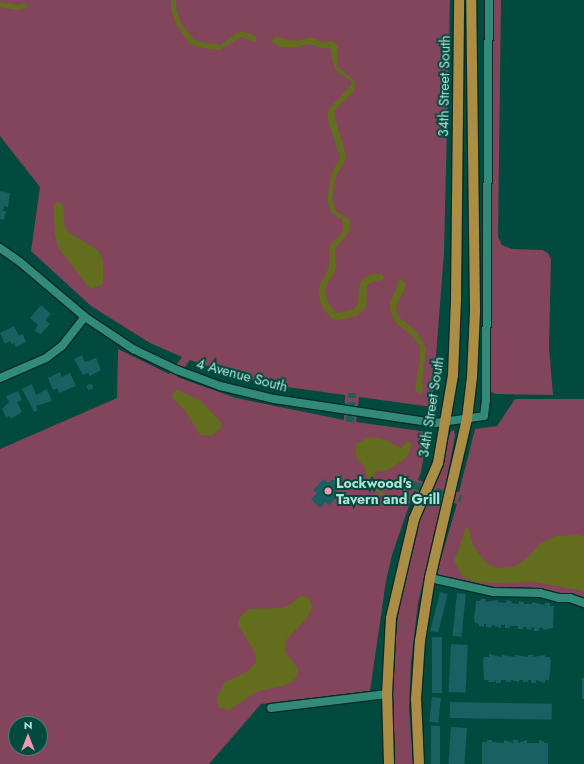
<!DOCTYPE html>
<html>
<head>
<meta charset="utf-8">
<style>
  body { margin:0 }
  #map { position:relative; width:584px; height:764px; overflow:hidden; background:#02493e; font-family:Jost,sans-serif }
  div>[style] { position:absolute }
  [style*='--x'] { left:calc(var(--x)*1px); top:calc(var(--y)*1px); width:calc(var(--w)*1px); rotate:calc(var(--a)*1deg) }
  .green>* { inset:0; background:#83455c }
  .water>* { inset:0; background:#626e1d }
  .building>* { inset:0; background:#1a5f61; transform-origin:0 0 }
  .round { border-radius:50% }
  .minor-tunnel>* { height:8px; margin-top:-4px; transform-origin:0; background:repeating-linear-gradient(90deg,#1c6055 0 8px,transparent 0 12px) }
  .roads { filter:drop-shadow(1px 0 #062c25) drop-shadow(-1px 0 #062c25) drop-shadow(0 1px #062c25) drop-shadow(0 -1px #062c25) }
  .minor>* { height:8px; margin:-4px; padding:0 4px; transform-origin:4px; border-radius:4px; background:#328a79 }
  .major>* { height:10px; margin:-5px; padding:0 5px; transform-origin:5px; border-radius:5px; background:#ab8d46 }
  .dots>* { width:11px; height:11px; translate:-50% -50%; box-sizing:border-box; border:2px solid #02493e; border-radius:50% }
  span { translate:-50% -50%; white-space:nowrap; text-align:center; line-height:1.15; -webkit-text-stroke:4px #02493e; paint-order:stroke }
  .street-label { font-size:14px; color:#afe2d5 }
  .poi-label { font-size:14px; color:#afe2d5; font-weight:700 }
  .left { translate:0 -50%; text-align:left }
  .north { position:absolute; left:8px; top:716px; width:40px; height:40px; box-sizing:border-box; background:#02493e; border:1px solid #47867a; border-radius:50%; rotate:0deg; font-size:11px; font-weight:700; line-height:16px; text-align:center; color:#afe2d5 }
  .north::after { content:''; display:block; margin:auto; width:14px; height:18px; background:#f09ab7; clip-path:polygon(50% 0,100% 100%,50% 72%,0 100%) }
</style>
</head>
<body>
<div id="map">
  <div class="green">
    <div style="clip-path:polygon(evenodd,0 0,450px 0,444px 253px,432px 407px,359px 397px,356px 422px,428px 432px,421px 472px,418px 480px,433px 485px,440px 467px,449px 436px,451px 431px,454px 430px,455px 436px,445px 488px,459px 492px,475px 429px,497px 426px,515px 399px,584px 399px,584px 606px,569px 601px,434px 582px,457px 504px,443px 499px,418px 603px,411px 663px,409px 707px,413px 764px,394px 764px,392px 740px,392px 664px,401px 593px,413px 539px,428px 495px,414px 491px,392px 555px,386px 581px,370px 691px,261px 704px,209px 764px,0 764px,0 449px,117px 398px,118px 349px,169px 374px,182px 357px,150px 343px,91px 306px,31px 251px,40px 187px,0 136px,0 0,190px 360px,233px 375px,272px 385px,345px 395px,344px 420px,236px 398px,177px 377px,190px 360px,0 0,16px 724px,40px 724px,40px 748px,16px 748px,16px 724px)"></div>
    <div style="clip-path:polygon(492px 0,501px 0,498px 237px,502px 245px,512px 249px,542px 250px,548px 253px,551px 259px,549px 348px,553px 395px,496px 394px,489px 391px)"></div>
  </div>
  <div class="water">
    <div style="clip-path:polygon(171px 0,176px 0,176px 8px,181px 23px,195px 41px,221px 45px,235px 34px,242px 31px,255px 36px,257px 40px,255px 42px,241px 37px,220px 50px,197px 47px,189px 43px,176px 24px,171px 9px)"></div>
    <div style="clip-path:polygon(0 2px,19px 5px,25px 3px,28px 5px,27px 8px,18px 10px,0 7px)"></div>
    <div style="clip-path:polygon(276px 37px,297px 41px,310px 37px,323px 42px,333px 41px,338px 47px,337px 66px,355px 81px,354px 91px,335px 110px,334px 115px,346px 156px,345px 161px,335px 178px,332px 200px,337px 212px,349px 219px,350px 228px,348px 233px,335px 249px,336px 268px,334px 273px,327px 284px,325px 293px,328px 302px,334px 311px,338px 313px,352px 310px,357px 306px,360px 283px,363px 279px,371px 274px,382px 274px,384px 278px,382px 280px,372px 282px,367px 285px,366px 307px,357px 316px,338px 320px,332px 319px,325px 311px,320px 301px,319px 292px,320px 285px,329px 267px,330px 245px,342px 233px,344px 227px,342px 220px,332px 213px,327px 201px,331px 175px,340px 157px,328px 121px,328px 113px,329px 109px,351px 85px,351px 81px,335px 70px,330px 48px,321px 48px,310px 44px,297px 47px,280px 47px,275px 44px,271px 40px)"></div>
    <div style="clip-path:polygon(58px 202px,63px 205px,65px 228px,68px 232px,99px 251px,103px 262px,103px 283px,101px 285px,92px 289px,88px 286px,59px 249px,55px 235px,54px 222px,54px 205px)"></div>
    <div style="clip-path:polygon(400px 279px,405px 282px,405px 289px,398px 302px,396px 311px,401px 319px,417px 332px,426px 348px,422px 382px,423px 390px,420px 394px,415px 390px,420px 358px,419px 345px,412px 336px,396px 323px,390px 310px,390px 304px,398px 283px,397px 281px)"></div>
    <div style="clip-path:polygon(177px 390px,200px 400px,221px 422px,221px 428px,211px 436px,200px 435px,185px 411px,172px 397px,173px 392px)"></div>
    <div style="clip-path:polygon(369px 437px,383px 439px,401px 448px,408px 441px,412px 444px,407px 457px,388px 470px,375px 472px,374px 476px,373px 481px,380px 491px,396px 500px,398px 504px,397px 506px,391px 505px,389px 500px,375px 491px,366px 475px,365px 468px,355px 455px,356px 444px)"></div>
    <div style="clip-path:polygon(466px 527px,468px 527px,473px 545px,480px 555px,486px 563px,496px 568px,513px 567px,527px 558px,540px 544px,556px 536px,578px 535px,584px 537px,584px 591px,534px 582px,495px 583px,475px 582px,462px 576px,454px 560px,458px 552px)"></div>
    <div style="clip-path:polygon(300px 596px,308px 597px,312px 605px,311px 611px,307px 618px,286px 640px,285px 648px,286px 653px,298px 669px,296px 678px,289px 684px,256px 692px,229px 710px,218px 707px,217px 697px,225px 682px,248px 671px,256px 662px,256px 656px,253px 649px,240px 628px,238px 623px,240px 617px,249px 609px,282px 608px,291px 604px)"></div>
  </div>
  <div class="building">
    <div style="clip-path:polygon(0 191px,10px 193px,8px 207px,4px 206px,3px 211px,6px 211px,4px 220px,0 219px)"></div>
    <div style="clip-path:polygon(41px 305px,51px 314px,45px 320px,50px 324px,41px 334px,34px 331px,38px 325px,30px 318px)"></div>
    <div style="clip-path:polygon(14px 326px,19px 336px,23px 334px,26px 342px,16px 347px,14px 343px,11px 344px,10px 341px,5px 344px,0 333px)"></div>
    <div style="clip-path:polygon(82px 355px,85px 362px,96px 358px,101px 370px,90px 376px,88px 373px,83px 375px,74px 359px)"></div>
    <div style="clip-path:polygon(60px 372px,62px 377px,70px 373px,76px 386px,59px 393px,57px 388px,53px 390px,48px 378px)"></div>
    <div style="clip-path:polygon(32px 384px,36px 395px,47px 389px,52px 401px,36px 406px,38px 410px,34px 412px,22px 389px)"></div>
    <div class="round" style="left:87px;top:384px;width:6px;height:6px"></div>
    <div style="clip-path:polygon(18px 391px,22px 400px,17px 402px,22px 412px,11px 419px,9px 416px,6px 417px,2px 409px,9px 402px,6px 396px)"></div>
    <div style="clip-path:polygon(324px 479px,329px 483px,332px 479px,340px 486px,336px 490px,340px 494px,329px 505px,325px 502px,320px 508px,311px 499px,317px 493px,313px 490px)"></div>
    <div style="left:440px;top:592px;width:8px;height:40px;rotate:14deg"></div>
    <div style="left:457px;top:593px;width:9px;height:43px;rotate:6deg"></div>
    <div style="clip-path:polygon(481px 599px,486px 599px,485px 602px,498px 600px,498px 602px,506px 603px,506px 600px,512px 601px,511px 603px,519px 604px,519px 601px,524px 602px,524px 604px,532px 604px,532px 602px,545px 605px,545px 603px,550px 603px,550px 606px,554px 606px,553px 628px,543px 630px,543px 628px,539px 628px,539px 631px,534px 631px,534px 627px,532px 627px,531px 630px,526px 629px,527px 627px,523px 627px,523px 629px,518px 629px,518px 626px,510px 626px,510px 628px,505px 628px,505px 625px,501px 625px,501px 628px,492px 625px,491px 628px,486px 627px,486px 624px,484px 624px,484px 627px,479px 626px,479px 624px,475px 623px,474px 619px,476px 601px,480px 601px)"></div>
    <div style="left:432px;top:637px;width:10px;height:56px"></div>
    <div style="left:451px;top:644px;width:17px;height:48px;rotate:3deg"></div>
    <div style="clip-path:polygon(489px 654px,502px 657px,502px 655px,515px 657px,515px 655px,528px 657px,528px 655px,533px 655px,533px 657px,545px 655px,545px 657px,550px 657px,551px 662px,549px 680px,545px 680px,545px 683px,536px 680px,536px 683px,531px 683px,531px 680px,528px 680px,528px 682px,523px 682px,523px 680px,519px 680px,519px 682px,511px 680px,511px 682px,506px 682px,506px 680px,501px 680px,501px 683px,496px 683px,496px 680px,494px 682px,488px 682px,489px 680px,484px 680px,483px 661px,484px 657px,489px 657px)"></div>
    <div style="left:582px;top:678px;width:2px;height:21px"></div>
    <div style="left:432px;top:697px;width:9px;height:25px;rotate:6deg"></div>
    <div style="left:450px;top:702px;width:102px;height:16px;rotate:1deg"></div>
    <div style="left:431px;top:726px;width:9px;height:38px"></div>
    <div style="left:451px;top:727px;width:16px;height:37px;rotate:4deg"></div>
    <div style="clip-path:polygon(487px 740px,492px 740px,492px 742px,504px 743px,504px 740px,513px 743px,513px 740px,518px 740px,518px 743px,527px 740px,527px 743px,539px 743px,539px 740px,544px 741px,544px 743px,548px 743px,548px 764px,482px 764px,482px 742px,487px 742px)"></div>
  </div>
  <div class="minor-tunnel">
    <div style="--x:350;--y:422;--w:29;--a:-86"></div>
    <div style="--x:413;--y:485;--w:50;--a:16.3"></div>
  </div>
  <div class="roads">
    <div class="minor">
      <div style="--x:0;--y:248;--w:24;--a:35"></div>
      <div style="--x:20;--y:262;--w:85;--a:40.2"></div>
      <div style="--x:85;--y:317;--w:58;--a:33.7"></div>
      <div style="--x:133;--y:349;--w:49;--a:25.5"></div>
      <div style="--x:177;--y:370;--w:46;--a:20.4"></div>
      <div style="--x:220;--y:386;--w:56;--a:13.5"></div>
      <div style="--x:274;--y:399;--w:163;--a:8.5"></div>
      <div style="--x:435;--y:423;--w:49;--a:-8.1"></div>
      <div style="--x:484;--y:416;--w:16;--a:-83"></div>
      <div style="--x:486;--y:400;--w:400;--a:-89.6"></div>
      <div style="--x:0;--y:378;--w:50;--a:-23.5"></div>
      <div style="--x:46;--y:358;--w:20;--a:-37"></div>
      <div style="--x:62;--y:346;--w:37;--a:-52"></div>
      <div style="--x:430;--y:578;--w:65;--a:12.5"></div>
      <div style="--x:493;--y:592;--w:47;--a:1.2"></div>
      <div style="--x:540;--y:593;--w:20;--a:15"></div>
      <div style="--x:559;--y:598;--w:11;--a:0"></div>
      <div style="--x:570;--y:598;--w:15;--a:20"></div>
      <div style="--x:271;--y:708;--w:117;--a:-6.9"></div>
    </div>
    <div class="major">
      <div style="--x:389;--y:764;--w:70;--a:-91.6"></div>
      <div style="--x:387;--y:694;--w:76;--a:-87"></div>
      <div style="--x:391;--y:618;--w:102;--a:-76.9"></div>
      <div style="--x:414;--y:519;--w:61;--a:-66.8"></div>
      <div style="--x:438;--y:463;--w:89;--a:-80.3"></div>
      <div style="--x:453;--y:375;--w:76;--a:-87.7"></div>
      <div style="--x:456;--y:299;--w:299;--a:-89.4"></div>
      <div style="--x:419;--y:764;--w:65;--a:-92.6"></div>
      <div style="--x:416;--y:699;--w:58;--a:-86.1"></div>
      <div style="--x:420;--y:641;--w:64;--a:-81"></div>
      <div style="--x:430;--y:578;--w:163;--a:-76.9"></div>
      <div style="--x:467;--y:419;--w:42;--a:-83.2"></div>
      <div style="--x:472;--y:377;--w:66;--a:-87.4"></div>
      <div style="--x:475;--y:311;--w:311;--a:-90.7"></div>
    </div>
  </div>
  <div class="dots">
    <div style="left:328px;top:491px;background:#f09ab7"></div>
  </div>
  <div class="street-label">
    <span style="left:444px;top:86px;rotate:-89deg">34th Street South</span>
    <span style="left:242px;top:375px;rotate:15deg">4 Avenue South</span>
    <span style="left:431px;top:407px;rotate:-81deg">34th Street South</span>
  </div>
  <div class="poi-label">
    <span class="left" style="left:336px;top:491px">Lockwood's<br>Tavern and Grill</span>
  </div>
  <div class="north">N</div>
</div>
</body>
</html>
